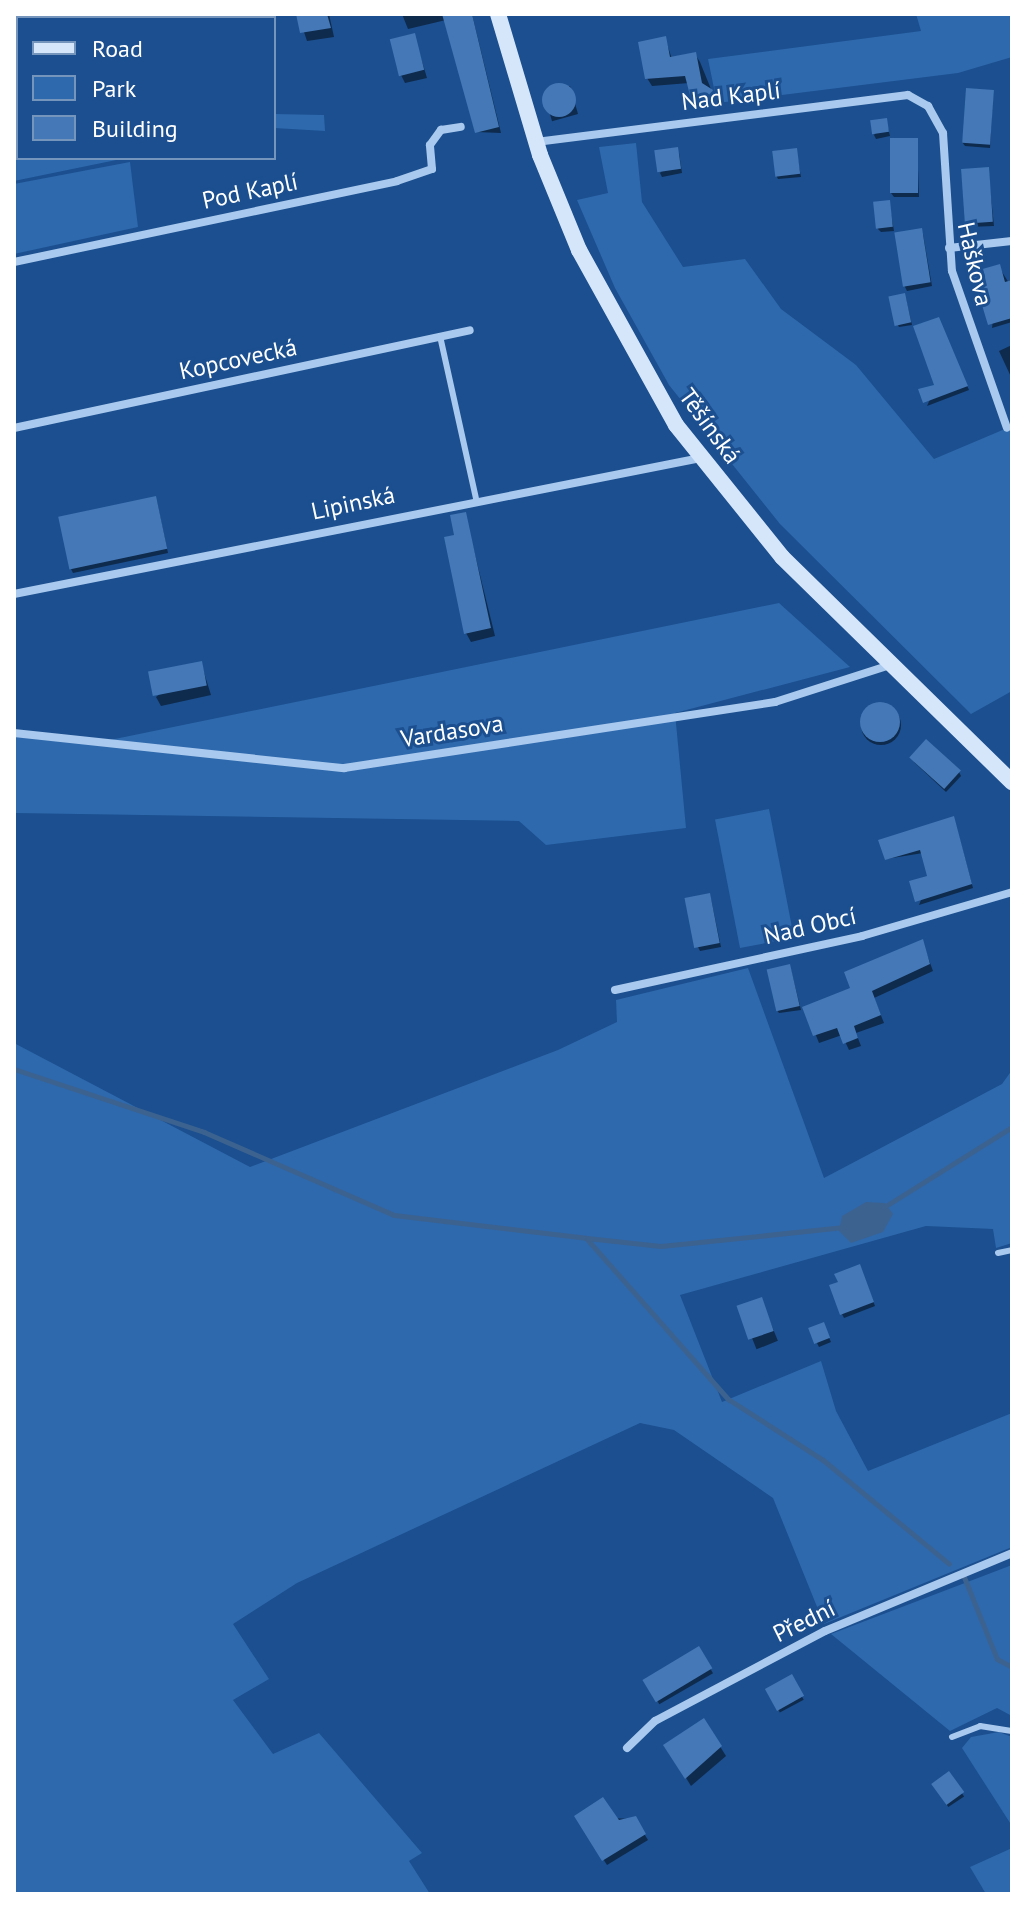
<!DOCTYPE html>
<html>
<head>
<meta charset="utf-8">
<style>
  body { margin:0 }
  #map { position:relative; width:1026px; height:1908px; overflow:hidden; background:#1b4f8f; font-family:"PT Sans",sans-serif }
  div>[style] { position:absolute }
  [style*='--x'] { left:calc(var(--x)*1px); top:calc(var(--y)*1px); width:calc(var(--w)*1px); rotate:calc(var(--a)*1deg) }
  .green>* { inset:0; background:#2e69ad; transform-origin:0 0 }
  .water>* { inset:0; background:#3c6290 }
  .shadow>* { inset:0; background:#0007; transform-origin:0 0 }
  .round { border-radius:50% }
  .stream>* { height:5px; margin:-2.5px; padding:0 2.5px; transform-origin:2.5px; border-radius:2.5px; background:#3c6290 }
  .building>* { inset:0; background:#4478b7; transform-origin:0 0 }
  .lane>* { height:6px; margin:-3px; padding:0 3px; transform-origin:3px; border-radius:3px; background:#a9c9ee }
  .street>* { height:8px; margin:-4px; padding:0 4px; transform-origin:4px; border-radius:4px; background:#a9c9ee }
  .secondary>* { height:16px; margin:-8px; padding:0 8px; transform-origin:8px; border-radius:8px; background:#d6e6fa }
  span { translate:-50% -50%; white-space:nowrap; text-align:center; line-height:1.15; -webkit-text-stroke:6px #1b4f8f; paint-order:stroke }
  .street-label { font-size:24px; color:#fff }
  .frame { position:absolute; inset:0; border:16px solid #fff; pointer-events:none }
  .legend { position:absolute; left:16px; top:16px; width:260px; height:144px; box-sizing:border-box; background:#1b4f8f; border:2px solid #7695bc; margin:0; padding:10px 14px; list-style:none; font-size:24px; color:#fff }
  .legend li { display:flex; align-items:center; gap:16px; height:40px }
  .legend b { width:40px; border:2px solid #7695bc }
</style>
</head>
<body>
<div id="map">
  <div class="green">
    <div style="clip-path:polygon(148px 14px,236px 14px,237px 18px,129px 18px)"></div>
    <div style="clip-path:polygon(916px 14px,1012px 14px,1012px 57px,958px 73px,717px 103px,708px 59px,921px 31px)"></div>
    <div style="clip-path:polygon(14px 42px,18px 158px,126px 158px,14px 181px)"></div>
    <div style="clip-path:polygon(274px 114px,324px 115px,325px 131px,274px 128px)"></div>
    <div style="clip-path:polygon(636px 143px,642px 202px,683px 267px,745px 259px,781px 309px,856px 365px,934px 459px,1012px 426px,1012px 691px,971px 714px,780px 524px,669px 385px,615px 288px,577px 200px,608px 193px,599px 147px)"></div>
    <div style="clip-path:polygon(130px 162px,138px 227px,14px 254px,14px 184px)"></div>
    <div style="clip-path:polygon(779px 603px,850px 667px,675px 713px,686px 828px,546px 845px,519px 821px,14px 813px,14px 735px,105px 741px)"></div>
    <div style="left:769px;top:809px;width:131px;height:55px;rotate:79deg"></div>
    <div style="clip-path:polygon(748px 968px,824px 1178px,1002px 1084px,1012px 1070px,1012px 1243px,996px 1248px,993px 1229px,926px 1226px,680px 1295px,722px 1402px,821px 1361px,836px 1411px,868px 1471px,1012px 1413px,1012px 1547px,824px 1624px,773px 1498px,674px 1430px,640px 1423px,297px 1583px,233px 1624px,269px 1679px,233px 1700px,273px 1754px,319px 1733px,422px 1853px,409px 1861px,430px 1894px,14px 1894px,14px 1043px,250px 1167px,558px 1050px,617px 1022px,616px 1000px)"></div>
    <div style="clip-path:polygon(1012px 1565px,1012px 1716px,997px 1708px,950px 1731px,831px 1634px)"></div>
    <div style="clip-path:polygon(999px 1732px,1012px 1737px,1012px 1826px,962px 1748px,971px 1737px)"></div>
    <div style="clip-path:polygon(1012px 1848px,1012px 1894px,986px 1894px,970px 1867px)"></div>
  </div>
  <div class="water">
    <div style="clip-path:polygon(866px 1202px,885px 1203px,893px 1214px,883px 1232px,851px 1243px,839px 1231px,842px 1216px)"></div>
  </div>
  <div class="shadow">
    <div style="left:250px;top:14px;width:20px;height:4px"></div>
    <div style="clip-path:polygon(298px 14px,329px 14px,334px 37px,307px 41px)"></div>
    <div style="clip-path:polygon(402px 14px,472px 14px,501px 133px,477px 132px,446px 20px,408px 29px)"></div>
    <div style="clip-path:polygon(414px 35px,427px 78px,405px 83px,401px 75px)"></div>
    <div style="clip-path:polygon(665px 38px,672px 59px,695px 54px,700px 62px,715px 99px,698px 110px,689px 83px,652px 86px,647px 78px)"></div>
    <div style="left:570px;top:86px;width:29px;height:27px;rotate:74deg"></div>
    <div style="clip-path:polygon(993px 92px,990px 148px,965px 146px,962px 142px)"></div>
    <div style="clip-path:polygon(886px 120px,890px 136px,876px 139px,874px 135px)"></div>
    <div style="clip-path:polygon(917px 140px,919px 197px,894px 197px,891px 193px)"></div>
    <div style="clip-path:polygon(796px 150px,801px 177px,778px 179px,776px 175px)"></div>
    <div style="clip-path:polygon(679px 153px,682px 173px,662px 177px,660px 173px)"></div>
    <div style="clip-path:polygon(988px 169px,994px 226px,968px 227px,966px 224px)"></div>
    <div style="clip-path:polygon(889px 202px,894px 231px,881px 232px,878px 229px)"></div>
    <div style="clip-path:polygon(923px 234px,932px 286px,907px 291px,905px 287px)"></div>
    <div style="clip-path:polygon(999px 267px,1012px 288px,1012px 322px,992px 328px)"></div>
    <div style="clip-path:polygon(906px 299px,912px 325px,899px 327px,897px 323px)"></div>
    <div style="clip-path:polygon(940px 323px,969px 390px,927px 406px,936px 386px)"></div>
    <div style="clip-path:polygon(1012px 345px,1012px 379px,999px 351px)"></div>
    <div style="clip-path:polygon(157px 502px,168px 553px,73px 573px,71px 569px)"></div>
    <div style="clip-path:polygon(465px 514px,495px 636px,471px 642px,466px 633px)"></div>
    <div style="clip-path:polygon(201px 663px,211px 695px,161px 706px,156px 697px)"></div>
    <div class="round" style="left:861px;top:705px;width:40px;height:40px"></div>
    <div style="clip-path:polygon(914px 762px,959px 772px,961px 776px,946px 792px)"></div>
    <div style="clip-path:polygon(955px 822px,973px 888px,919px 905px,930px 877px,923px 853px,886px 859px)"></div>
    <div style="clip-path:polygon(711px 899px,721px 947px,700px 951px,698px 947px)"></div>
    <div style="clip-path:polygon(922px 941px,933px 971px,874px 998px,884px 1023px,856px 1033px,861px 1046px,849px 1050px,842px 1035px,819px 1043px,805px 1008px,853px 990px)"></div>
    <div style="clip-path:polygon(791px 970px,801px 1010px,779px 1013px,777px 1010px)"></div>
    <div style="clip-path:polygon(862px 1271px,875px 1306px,844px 1318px,842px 1314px)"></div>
    <div style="left:761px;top:1299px;width:45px;height:23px;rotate:68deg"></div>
    <div style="clip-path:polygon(825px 1329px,831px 1342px,819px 1347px,817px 1343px)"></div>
    <div style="left:699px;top:1649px;width:28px;height:62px;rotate:60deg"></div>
    <div style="left:791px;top:1676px;width:27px;height:27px;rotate:62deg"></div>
    <div style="clip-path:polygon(704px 1721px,726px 1756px,691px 1786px,666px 1745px)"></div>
    <div style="left:949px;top:1774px;width:27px;height:19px;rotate:56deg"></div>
    <div style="clip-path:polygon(576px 1817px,635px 1819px,648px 1840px,607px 1865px)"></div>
  </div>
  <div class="stream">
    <div style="--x:14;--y:1069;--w:200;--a:18.3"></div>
    <div style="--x:204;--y:1132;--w:207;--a:23.6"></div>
    <div style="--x:394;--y:1215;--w:193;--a:6.8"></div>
    <div style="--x:586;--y:1238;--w:215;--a:48.6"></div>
    <div style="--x:728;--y:1399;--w:113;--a:32.7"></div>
    <div style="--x:823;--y:1460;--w:163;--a:39.5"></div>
    <div style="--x:884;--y:1207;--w:151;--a:-32"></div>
    <div style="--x:587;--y:1238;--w:74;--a:6.2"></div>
    <div style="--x:661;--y:1246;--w:184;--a:-5.9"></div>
    <div style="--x:964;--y:1577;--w:88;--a:68.1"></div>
    <div style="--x:997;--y:1659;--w:17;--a:28"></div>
  </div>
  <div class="building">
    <div style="clip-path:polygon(296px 14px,327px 14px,331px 28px,300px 33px)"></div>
    <div style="clip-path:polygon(442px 14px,472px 14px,499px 127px,475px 133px)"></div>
    <div style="left:415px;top:33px;width:38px;height:26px;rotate:76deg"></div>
    <div style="clip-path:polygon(666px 36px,670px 57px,696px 52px,702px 83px,713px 90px,709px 98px,692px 103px,685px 76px,645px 79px,638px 42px)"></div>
    <div class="round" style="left:542px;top:83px;width:34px;height:34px"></div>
    <div style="left:966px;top:88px;width:28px;height:55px;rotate:4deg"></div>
    <div style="left:887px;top:118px;width:14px;height:17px;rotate:82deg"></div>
    <div style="left:890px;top:138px;width:28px;height:55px"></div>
    <div style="left:678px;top:147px;width:22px;height:24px;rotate:82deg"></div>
    <div style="left:797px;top:148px;width:26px;height:25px;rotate:83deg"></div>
    <div style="left:989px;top:167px;width:55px;height:28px;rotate:86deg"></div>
    <div style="left:890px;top:200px;width:27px;height:17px;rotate:84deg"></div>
    <div style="left:922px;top:228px;width:55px;height:28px;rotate:81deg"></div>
    <div style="clip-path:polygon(1000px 264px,1005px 282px,1012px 280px,1012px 318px,988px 325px,972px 272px)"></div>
    <div style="left:905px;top:293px;width:30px;height:17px;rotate:78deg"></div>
    <div style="clip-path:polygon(939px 317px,968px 386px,923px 403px,918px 389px,934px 385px,913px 326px)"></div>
    <div style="left:156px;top:496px;width:54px;height:100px;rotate:78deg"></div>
    <div style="clip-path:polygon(466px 512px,491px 628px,464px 634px,444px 537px,454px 535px,450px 515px)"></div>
    <div style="left:202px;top:661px;width:25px;height:55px;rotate:79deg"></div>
    <div class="round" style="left:860px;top:702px;width:40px;height:40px"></div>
    <div style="left:926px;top:739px;width:47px;height:25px;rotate:42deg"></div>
    <div style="clip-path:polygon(954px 816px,972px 884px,915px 902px,909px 881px,927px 876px,920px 850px,885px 860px,878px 840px)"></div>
    <div style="left:710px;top:893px;width:51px;height:26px;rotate:79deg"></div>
    <div style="clip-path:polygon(923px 939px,930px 964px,872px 991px,881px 1015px,854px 1026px,858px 1038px,843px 1044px,837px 1028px,813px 1036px,802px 1007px,850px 988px,844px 972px)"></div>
    <div style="left:790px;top:964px;width:43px;height:24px;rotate:77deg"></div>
    <div style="clip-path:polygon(860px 1264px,874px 1302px,840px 1315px,829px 1285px,838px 1282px,834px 1274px)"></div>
    <div style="left:762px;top:1297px;width:36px;height:27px;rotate:71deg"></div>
    <div style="left:824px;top:1322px;width:17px;height:17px;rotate:69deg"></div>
    <div style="left:699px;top:1646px;width:26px;height:66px;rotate:59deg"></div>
    <div style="left:792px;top:1674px;width:25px;height:31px;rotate:61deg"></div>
    <div style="clip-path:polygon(704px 1718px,722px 1746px,685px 1779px,663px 1745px)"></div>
    <div style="left:949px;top:1771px;width:26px;height:22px;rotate:54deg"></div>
    <div style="clip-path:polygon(603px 1797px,619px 1820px,636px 1816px,646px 1834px,602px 1861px,574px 1816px)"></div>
  </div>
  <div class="lane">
    <div style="--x:440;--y:336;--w:166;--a:77.5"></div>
    <div style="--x:998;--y:1253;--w:14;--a:-12"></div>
    <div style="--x:952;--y:1737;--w:30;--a:-21"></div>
    <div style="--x:980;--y:1726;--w:32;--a:9"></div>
  </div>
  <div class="street">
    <div style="--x:70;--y:18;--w:19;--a:-12"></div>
    <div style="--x:14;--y:30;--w:4;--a:-14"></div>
    <div style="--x:536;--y:142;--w:375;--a:-7.2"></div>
    <div style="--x:908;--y:95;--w:23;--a:29"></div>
    <div style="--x:928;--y:106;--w:31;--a:61"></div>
    <div style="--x:943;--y:133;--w:138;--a:86.3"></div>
    <div style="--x:952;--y:271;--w:166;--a:70.7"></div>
    <div style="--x:949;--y:248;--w:63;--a:-6.3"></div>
    <div style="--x:14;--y:262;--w:391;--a:-11.9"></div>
    <div style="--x:397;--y:181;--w:37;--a:-19"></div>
    <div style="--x:432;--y:169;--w:24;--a:-95"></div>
    <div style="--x:430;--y:145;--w:19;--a:-54"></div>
    <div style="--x:441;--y:130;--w:20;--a:-9"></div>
    <div style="--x:14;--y:428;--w:466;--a:-12.1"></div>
    <div style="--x:14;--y:594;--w:700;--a:-11.2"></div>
    <div style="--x:14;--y:733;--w:332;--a:6.1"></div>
    <div style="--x:344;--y:768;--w:436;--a:-8.7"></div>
    <div style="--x:775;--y:702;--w:121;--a:-17.8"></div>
    <div style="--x:615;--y:990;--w:253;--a:-12.3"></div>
    <div style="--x:862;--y:936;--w:156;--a:-16.3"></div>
    <div style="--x:627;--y:1748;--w:39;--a:-44"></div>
    <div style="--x:655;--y:1721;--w:192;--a:-27.9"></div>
    <div style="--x:825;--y:1631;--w:203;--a:-22.6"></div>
  </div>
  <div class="secondary">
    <div style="--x:498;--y:14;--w:147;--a:73.4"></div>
    <div style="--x:540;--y:155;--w:103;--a:67.7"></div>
    <div style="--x:579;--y:250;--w:200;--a:61"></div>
    <div style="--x:676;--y:425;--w:169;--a:51.2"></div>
    <div style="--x:782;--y:557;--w:322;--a:44.4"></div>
  </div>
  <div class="street-label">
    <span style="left:731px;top:96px;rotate:-7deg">Nad Kaplí</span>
    <span style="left:250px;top:191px;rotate:-12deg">Pod Kaplí</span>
    <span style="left:975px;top:264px;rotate:77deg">Haškova</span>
    <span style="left:238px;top:359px;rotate:-12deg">Kopcovecká</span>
    <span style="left:710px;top:426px;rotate:54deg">Těšínská</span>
    <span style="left:353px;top:503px;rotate:-12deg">Lipinská</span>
    <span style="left:452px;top:731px;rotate:-9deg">Vardasova</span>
    <span style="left:810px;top:926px;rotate:-13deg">Nad Obcí</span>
    <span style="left:804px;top:1621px;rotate:-26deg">Přední</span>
  </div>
  <div class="frame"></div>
  <ul class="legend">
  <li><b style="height:10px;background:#d6e6fa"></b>Road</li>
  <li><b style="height:22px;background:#2e69ad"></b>Park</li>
  <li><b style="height:22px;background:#4478b7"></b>Building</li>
  </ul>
</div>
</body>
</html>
